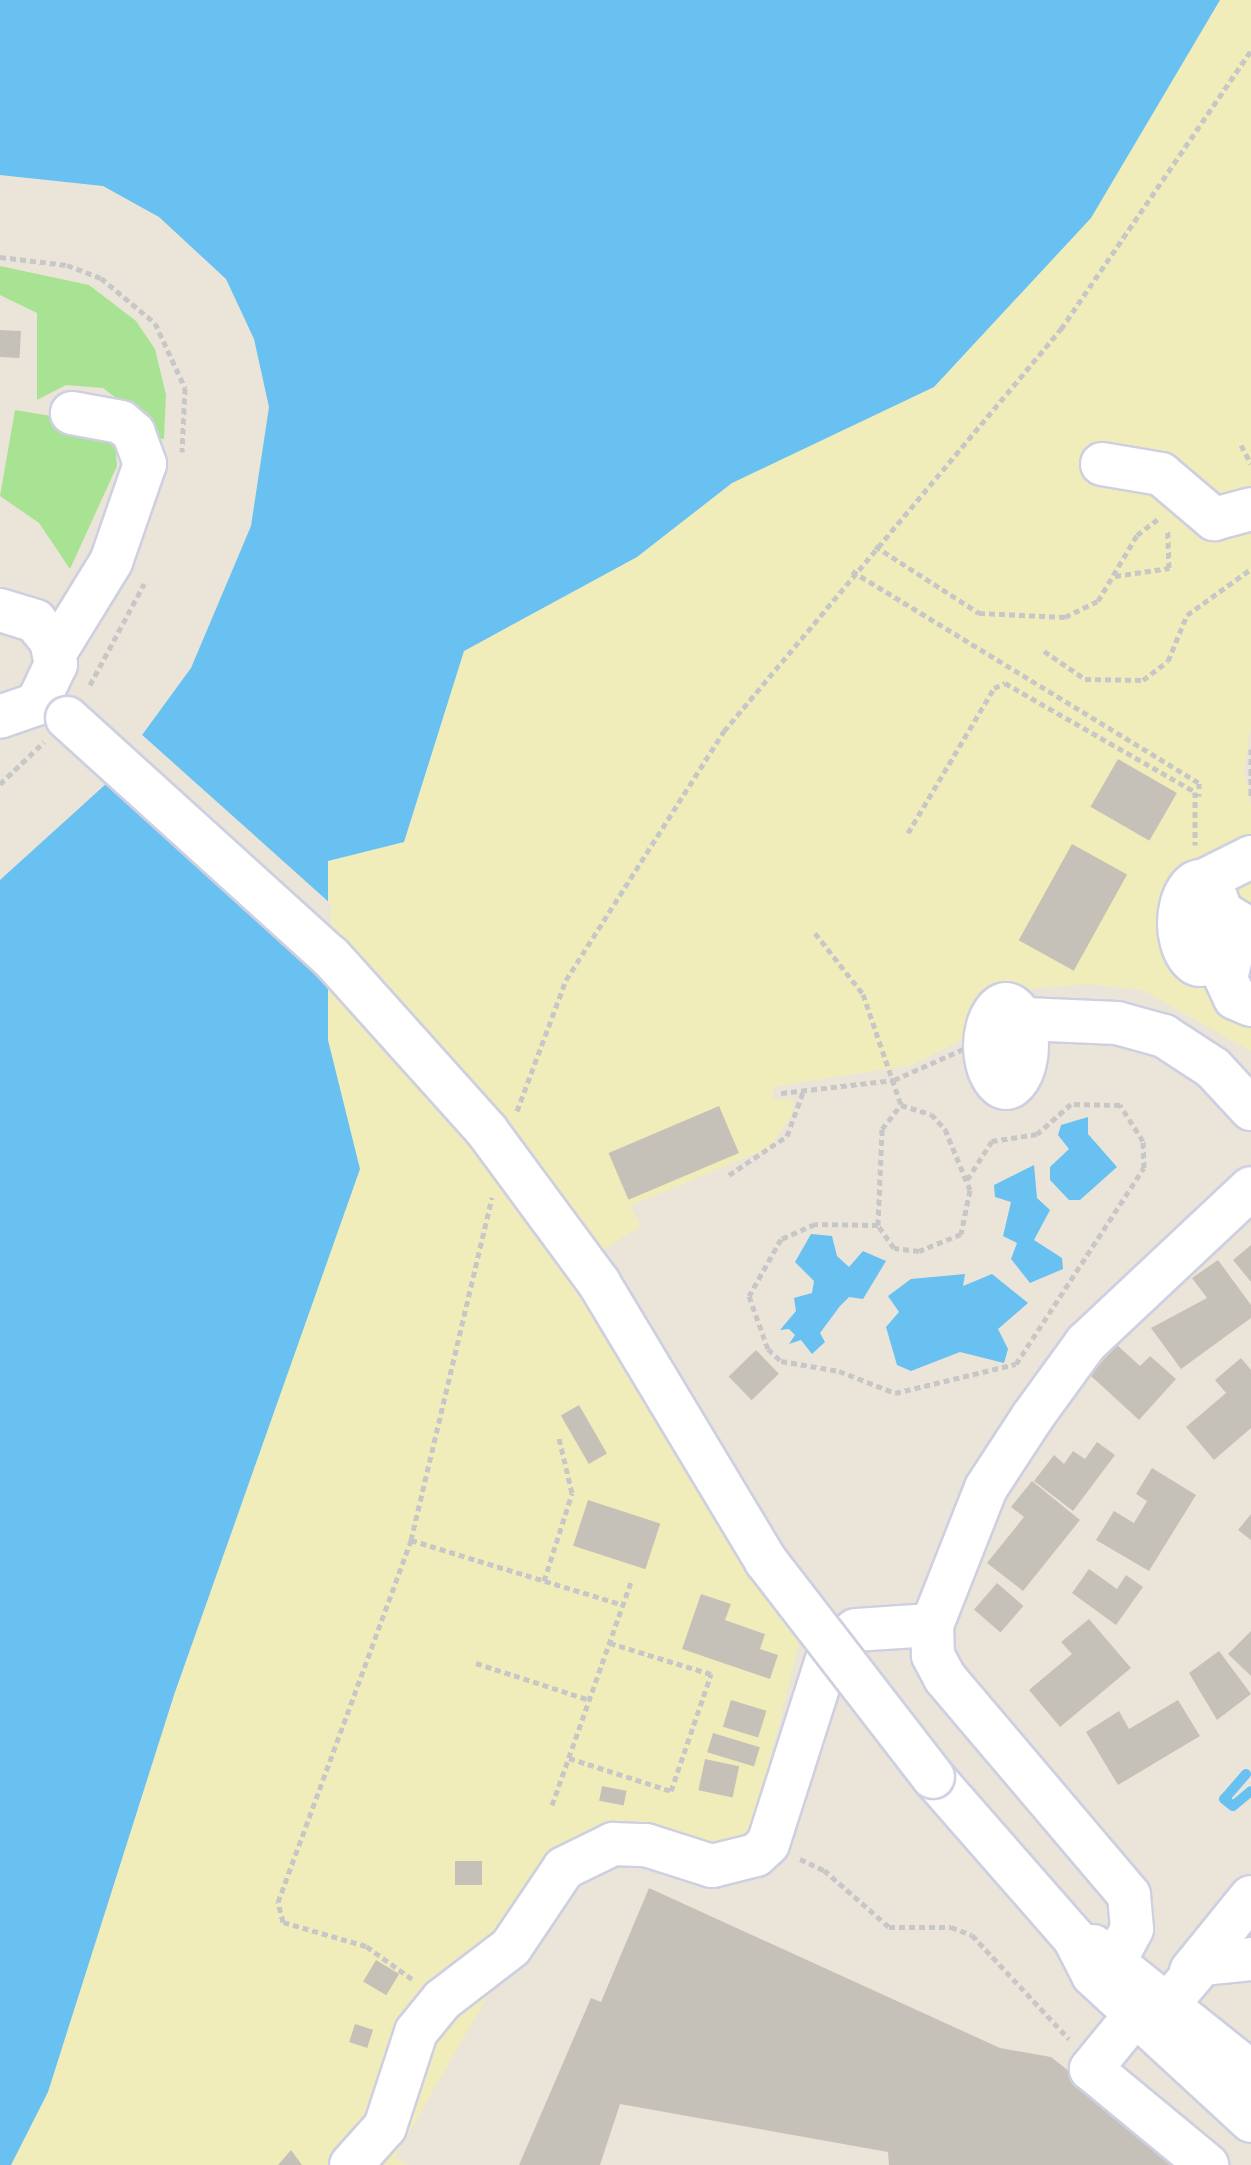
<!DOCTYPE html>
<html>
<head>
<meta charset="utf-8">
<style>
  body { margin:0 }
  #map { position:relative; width:1251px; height:2165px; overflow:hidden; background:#ebe4d9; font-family:Mulish,sans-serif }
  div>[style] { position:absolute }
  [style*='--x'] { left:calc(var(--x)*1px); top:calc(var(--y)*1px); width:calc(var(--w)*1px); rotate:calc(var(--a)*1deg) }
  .green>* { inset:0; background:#a8e393 }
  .sand>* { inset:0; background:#f1edba }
  .water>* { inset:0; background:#68c1f0 }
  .pier>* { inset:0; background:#ebe4d9 }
  .stream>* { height:10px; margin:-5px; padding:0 5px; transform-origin:5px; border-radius:5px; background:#68c1f0 }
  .building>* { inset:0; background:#c6c1b8; transform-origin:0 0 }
  .path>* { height:5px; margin-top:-2.5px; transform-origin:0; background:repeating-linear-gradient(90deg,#c7c7c7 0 6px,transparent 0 10px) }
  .roads { filter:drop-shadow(2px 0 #ced0e1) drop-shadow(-2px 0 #ced0e1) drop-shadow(0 2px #ced0e1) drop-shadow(0 -2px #ced0e1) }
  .minor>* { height:42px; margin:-21px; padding:0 21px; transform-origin:21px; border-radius:21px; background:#fff }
  .minor>.ring { margin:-21px; padding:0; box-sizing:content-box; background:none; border:42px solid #fff; border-radius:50% }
  .bridges { filter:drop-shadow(2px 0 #ced0e1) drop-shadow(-2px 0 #ced0e1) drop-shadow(0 2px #ced0e1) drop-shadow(0 -2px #ced0e1) }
  .minor-bridge>* { height:42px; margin:-21px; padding:0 21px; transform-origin:21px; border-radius:21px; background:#fff }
  span { translate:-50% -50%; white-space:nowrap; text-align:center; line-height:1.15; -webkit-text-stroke:8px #fff; paint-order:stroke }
</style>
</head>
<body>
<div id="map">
  <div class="green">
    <div style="clip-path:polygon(0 266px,89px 285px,136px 321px,155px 349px,166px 395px,164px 439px,148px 438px,132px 410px,103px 388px,66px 385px,37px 400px,37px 313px,0 295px)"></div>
    <div style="clip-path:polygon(15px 410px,88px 422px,115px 442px,117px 466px,70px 569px,39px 523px,0 496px)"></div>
  </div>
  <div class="sand">
    <div style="clip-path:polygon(1220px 0,1251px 0,1251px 726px,1244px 770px,1251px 806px,1251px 1051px,1143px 990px,1087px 984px,993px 992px,982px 998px,965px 1038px,912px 1065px,773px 1087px,773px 1100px,793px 1099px,793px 1113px,769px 1148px,630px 1206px,641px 1226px,567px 1273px,799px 1643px,741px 1879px,636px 1859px,588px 1863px,512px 1953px,395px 2157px,408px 2165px,11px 2165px,48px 2092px,174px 1695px,359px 1169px,328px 1040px,328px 861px,404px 842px,464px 651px,637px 557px,732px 483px,934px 387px,1091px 218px)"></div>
  </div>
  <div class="water">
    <div style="clip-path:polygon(0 0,1220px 0,1091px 218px,934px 387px,732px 483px,637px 557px,464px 651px,404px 842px,328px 861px,328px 1040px,360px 1169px,174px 1695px,48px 2092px,11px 2165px,0 2165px,0 880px,107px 783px,191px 668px,251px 526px,269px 407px,254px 339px,226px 279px,159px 217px,103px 186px,0 175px)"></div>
    <div style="clip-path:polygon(1088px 1117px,1088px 1134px,1117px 1167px,1080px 1200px,1069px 1200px,1050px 1180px,1050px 1167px,1069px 1149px,1058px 1135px,1061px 1125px)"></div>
    <div style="clip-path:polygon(1034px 1165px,1037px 1198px,1050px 1210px,1034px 1240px,1062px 1258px,1063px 1269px,1030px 1283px,1011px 1259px,1017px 1243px,1003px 1236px,1011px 1202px,995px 1197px,994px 1185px)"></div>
    <div style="clip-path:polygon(811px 1234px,832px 1236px,837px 1256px,849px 1267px,863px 1251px,886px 1261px,863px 1299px,849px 1297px,840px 1306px,820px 1333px,825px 1342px,812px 1354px,801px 1340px,789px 1344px,795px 1335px,789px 1329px,780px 1330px,796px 1311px,794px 1298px,812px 1293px,814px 1281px,795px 1262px)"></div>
    <div style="clip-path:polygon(965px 1274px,963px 1286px,992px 1274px,1028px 1303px,998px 1329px,1008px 1349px,1004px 1363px,960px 1352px,911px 1371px,897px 1365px,886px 1327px,899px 1312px,888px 1296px,911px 1279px)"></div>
  </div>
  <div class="pier">
    <div style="clip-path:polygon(140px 733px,331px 904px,331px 987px,104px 780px)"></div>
  </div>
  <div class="stream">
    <div style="--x:1246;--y:1774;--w:33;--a:131"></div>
    <div style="--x:1224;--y:1799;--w:11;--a:38"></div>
    <div style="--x:1233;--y:1806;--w:23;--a:-40"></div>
  </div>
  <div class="building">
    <div style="left:0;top:330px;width:21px;height:27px;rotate:3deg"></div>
    <div style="left:1118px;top:759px;width:68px;height:55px;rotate:30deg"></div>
    <div style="left:1072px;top:844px;width:63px;height:110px;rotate:29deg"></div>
    <div style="left:719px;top:1106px;width:51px;height:120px;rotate:67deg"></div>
    <div style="clip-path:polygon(1251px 1245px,1251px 1282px,1233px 1260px)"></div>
    <div style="clip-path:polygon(1218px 1260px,1251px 1305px,1251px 1318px,1181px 1369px,1151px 1328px,1207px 1298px,1192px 1278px)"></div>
    <div style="clip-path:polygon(1117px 1345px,1140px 1366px,1150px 1356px,1176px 1379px,1139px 1420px,1090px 1375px)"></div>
    <div style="left:756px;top:1350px;width:33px;height:38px;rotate:46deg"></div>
    <div style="clip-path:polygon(1241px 1358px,1251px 1370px,1251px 1428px,1214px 1460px,1186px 1427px,1226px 1393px,1215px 1380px)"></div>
    <div style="left:579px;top:1405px;width:56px;height:21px;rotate:60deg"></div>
    <div style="clip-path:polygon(1097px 1442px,1115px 1455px,1073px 1511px,1034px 1481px,1054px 1455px,1064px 1464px,1073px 1451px,1085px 1459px)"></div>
    <div style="clip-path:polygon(1152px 1468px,1196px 1495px,1149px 1571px,1096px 1540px,1114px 1511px,1134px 1523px,1147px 1501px,1136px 1494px)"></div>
    <div style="clip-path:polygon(1032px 1481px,1080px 1520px,1023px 1591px,987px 1563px,1024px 1517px,1011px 1507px)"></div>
    <div style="left:588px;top:1500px;width:76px;height:48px;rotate:18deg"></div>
    <div style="clip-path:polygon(1251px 1514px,1251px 1540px,1238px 1530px)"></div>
    <div style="clip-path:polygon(1089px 1569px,1117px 1589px,1126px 1575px,1143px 1587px,1116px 1625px,1072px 1593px)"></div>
    <div style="left:997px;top:1583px;width:35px;height:35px;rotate:41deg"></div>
    <div style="clip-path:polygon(701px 1594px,731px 1604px,725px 1620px,765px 1634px,760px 1649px,778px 1655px,770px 1679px,682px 1649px)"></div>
    <div style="clip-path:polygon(1089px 1619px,1131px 1668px,1060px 1727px,1029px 1690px,1072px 1654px,1061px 1642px)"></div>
    <div style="clip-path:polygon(1251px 1631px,1251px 1676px,1228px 1654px)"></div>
    <div style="clip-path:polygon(1219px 1651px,1251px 1694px,1217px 1720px,1189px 1673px)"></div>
    <div style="left:731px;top:1700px;width:37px;height:28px;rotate:17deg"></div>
    <div style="clip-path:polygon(1178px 1700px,1200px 1736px,1118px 1785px,1086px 1732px,1119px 1711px,1129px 1729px)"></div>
    <div style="left:713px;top:1733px;width:49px;height:20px;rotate:17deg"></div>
    <div style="left:705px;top:1759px;width:35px;height:32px;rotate:12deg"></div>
    <div style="left:602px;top:1786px;width:25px;height:15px;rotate:11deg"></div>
    <div style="left:482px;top:1861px;width:24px;height:27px;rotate:90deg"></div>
    <div style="clip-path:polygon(649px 1888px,1000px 2048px,1051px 2057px,1188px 2165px,889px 2165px,888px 2152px,620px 2104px,600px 2165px,519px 2165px,591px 1998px,601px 2002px)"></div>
    <div style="left:376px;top:1960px;width:27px;height:25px;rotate:31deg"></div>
    <div style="left:355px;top:2024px;width:19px;height:19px;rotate:18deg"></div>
    <div style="clip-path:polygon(291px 2150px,302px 2165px,278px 2165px)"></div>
  </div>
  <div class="path">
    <div style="--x:0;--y:257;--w:67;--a:6.8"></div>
    <div style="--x:67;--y:265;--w:36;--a:21"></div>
    <div style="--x:101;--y:278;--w:70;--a:39.8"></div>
    <div style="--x:155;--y:323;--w:72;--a:65.2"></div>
    <div style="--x:185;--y:388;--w:64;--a:92.7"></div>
    <div style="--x:1241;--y:445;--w:21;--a:62"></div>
    <div style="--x:875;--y:546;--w:124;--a:32.8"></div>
    <div style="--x:979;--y:613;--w:86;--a:2.7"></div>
    <div style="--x:1065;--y:617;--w:37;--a:-26"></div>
    <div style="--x:1098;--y:601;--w:77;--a:-59.4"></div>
    <div style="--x:1137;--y:535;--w:26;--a:-37"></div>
    <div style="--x:852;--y:571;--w:407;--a:31.4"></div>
    <div style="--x:1199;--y:783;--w:13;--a:90"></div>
    <div style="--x:1115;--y:576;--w:55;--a:-8.4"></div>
    <div style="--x:1169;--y:568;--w:38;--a:-92"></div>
    <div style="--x:1044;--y:651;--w:50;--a:34.3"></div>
    <div style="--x:1085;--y:679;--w:58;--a:1"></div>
    <div style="--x:1143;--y:680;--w:31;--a:-37"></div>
    <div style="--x:1168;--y:661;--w:50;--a:-67.6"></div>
    <div style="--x:1187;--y:615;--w:79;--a:-35.7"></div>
    <div style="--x:90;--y:685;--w:115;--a:-61.9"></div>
    <div style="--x:1251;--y:749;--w:47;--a:90"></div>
    <div style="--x:0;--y:784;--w:61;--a:-43.7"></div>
    <div style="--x:908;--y:833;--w:169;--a:-59.3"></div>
    <div style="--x:994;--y:688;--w:12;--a:-24"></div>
    <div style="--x:1005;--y:683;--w:219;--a:29.8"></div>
    <div style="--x:1195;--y:792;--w:53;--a:90"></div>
    <div style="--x:815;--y:933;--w:78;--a:51.8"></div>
    <div style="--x:863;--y:994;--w:117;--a:71.1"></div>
    <div style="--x:781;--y:1093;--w:114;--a:-6.6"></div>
    <div style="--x:894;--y:1080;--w:105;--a:-24.1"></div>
    <div style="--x:901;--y:1105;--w:31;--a:17"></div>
    <div style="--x:931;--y:1114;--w:21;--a:47"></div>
    <div style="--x:945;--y:1129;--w:66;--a:67.7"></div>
    <div style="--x:970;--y:1190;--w:45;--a:101.6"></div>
    <div style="--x:961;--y:1234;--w:45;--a:158"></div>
    <div style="--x:919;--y:1251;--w:25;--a:-173"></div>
    <div style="--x:894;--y:1248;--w:28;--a:-125"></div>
    <div style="--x:878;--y:1225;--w:96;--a:-87.6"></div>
    <div style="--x:882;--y:1129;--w:31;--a:-52"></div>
    <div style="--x:517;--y:1111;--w:140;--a:-69.5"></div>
    <div style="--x:566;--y:980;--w:295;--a:-57.6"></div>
    <div style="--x:724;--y:731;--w:525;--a:-50.03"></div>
    <div style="--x:1061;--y:329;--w:338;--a:-55.7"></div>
    <div style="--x:729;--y:1175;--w:70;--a:-33.9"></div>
    <div style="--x:787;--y:1136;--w:47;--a:-70"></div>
    <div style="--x:878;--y:1225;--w:63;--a:-179.1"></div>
    <div style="--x:815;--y:1224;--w:37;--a:156"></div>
    <div style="--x:781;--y:1239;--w:65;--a:119.3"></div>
    <div style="--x:749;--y:1296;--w:56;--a:70.3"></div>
    <div style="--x:768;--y:1349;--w:18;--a:43"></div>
    <div style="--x:781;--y:1361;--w:59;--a:9.8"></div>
    <div style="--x:839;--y:1371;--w:60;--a:21.4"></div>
    <div style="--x:895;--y:1393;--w:124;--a:-13.5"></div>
    <div style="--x:1016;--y:1364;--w:234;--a:-56.9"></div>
    <div style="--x:1144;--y:1168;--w:27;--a:-92"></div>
    <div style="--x:1143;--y:1141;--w:43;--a:-122.6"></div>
    <div style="--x:1120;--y:1105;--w:49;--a:-178.8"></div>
    <div style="--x:1071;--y:1104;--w:45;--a:138.6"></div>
    <div style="--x:1037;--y:1134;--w:46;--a:171.2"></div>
    <div style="--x:992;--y:1141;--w:46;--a:122.7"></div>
    <div style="--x:411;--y:1540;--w:222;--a:17"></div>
    <div style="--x:544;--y:1581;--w:92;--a:-72.3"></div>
    <div style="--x:572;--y:1493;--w:57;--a:-103.3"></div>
    <div style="--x:476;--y:1663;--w:120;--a:18"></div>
    <div style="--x:569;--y:1758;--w:107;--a:17.9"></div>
    <div style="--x:671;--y:1791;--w:124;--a:-71.1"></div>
    <div style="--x:711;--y:1674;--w:106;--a:-162.9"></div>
    <div style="--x:552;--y:1805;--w:240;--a:-70.5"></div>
    <div style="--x:800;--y:1859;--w:26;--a:25"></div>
    <div style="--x:824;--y:1870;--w:86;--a:41.2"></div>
    <div style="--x:889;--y:1927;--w:62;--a:0"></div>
    <div style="--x:951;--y:1927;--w:22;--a:21"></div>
    <div style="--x:972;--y:1935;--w:142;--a:47"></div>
    <div style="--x:412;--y:1979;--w:57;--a:-144.3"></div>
    <div style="--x:366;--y:1946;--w:86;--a:-163.9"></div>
    <div style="--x:283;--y:1922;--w:21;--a:-104"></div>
    <div style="--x:278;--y:1902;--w:386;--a:-69.8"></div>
    <div style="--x:411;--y:1540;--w:352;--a:-76.7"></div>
  </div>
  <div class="roads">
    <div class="minor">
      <div style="--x:1102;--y:464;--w:60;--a:9.6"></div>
      <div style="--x:1161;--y:474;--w:70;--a:40.3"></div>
      <div style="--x:1214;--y:519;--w:38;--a:-15"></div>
      <div style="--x:0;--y:610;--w:37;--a:17"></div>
      <div style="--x:35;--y:621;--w:26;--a:51"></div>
      <div style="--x:51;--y:641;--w:24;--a:78"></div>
      <div style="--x:56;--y:664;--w:44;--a:115.4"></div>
      <div style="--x:37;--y:704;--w:39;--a:161"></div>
      <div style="--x:55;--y:653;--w:107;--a:-58.4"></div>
      <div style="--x:111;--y:562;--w:104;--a:-70.9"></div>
      <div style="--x:145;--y:464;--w:33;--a:-110"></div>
      <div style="--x:134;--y:433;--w:17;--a:-140"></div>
      <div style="--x:121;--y:422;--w:50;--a:-169.6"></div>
      <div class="ring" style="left:1179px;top:881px;width:-12px;height:-12px"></div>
      <div style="--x:1201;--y:882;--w:56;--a:-26.6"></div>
      <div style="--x:1207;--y:903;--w:38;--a:32"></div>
      <div style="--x:1239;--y:923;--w:57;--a:103.1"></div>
      <div style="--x:1226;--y:979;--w:21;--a:65"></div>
      <div style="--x:1235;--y:998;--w:17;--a:24"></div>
      <div class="ring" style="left:985px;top:1004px;width:-2px;height:-2px"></div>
      <div style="--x:1025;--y:1019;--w:92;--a:2.5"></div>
      <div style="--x:1117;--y:1023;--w:49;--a:15.5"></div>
      <div style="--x:1164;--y:1036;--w:59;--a:33.1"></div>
      <div style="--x:1213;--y:1068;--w:56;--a:47.2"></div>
      <div style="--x:933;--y:1777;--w:214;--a:48.8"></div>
      <div style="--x:1074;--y:1938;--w:42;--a:62.8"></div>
      <div style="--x:1093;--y:1975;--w:215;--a:42.7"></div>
      <div style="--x:1093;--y:1946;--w:202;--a:38.6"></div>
      <div style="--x:1116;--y:1959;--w:34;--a:-62"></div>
      <div style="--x:1132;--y:1929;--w:34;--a:-95"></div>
      <div style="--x:1129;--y:1895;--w:285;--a:-130.3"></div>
      <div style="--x:945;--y:1678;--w:26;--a:-118"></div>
      <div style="--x:933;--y:1655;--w:30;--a:-92"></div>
      <div style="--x:932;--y:1625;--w:147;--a:-68.5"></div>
      <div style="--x:986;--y:1488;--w:86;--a:-56.9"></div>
      <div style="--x:1033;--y:1416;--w:90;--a:-54"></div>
      <div style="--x:1086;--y:1343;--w:226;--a:-43.2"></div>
      <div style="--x:1191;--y:1971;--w:95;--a:-51"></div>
      <div style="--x:1135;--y:2015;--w:70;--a:129.2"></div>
      <div style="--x:1091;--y:2069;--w:151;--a:39.6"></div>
      <div style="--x:1150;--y:2025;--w:80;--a:-49.6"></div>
      <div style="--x:1202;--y:1964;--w:49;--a:-5.8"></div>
      <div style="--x:351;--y:2165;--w:51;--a:-48.2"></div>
      <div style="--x:385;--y:2127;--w:100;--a:-71.9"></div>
      <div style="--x:416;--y:2032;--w:41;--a:-50.9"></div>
      <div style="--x:442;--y:2000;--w:87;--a:-37.5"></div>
      <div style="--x:511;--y:1947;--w:95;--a:-56.1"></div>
      <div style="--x:564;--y:1868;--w:55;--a:-26.1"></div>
      <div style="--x:613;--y:1844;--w:33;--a:2"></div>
      <div style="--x:646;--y:1845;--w:69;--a:17.7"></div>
      <div style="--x:712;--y:1866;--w:45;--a:-14"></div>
      <div style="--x:756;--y:1855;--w:16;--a:-43"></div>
      <div style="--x:768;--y:1844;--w:207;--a:-72.3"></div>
      <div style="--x:831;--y:1647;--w:30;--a:-34"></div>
      <div style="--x:856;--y:1630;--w:76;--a:-3.8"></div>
    </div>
  </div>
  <div class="bridges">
    <div class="minor-bridge">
      <div style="--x:67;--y:718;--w:356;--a:42.2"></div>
      <div style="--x:331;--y:957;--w:234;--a:48.1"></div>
      <div style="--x:487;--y:1131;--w:189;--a:53.6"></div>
      <div style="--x:599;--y:1283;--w:324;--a:59"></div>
      <div style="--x:766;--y:1561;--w:273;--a:52.3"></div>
    </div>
  </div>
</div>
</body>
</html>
